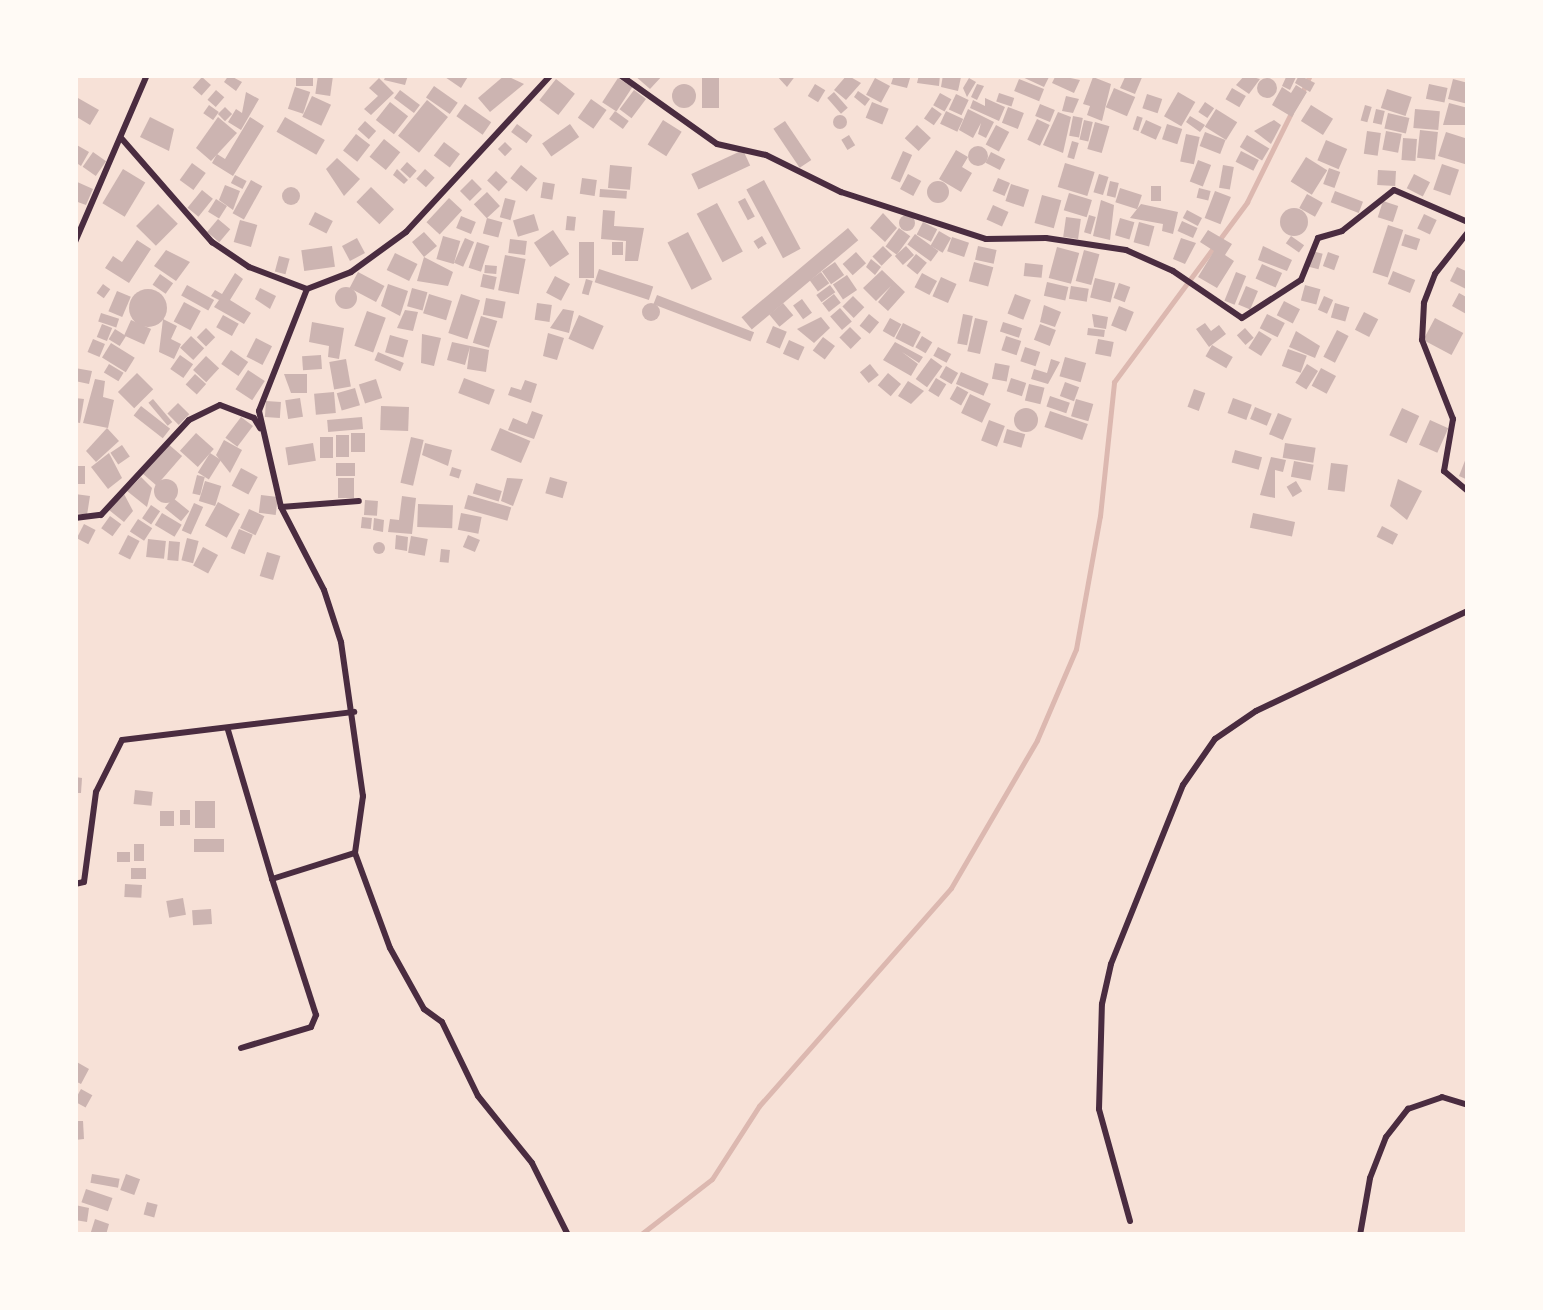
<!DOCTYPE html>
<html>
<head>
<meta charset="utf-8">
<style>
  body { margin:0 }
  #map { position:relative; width:1543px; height:1310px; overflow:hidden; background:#f7e1d7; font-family:"Fira Sans",sans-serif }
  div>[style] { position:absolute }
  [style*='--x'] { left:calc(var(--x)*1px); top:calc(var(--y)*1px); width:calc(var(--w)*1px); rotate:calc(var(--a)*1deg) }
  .stream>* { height:5px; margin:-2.5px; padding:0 2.5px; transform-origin:2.5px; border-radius:2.5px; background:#dcb8b0 }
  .building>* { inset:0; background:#ccb4b1; transform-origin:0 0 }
  .round { border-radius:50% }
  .minor>* { height:6px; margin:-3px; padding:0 3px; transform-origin:3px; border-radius:3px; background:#4a2c40 }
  span { translate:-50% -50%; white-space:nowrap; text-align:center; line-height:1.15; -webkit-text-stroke:8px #fffaf5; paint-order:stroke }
  .frame { position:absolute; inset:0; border:78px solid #fffaf5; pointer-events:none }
</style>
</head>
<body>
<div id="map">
  <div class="stream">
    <div style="--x:1301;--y:95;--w:22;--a:-66"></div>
    <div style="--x:640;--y:1235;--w:91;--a:-37.9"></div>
    <div style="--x:712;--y:1179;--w:87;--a:-57.2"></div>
    <div style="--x:759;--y:1106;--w:290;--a:-48.6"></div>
    <div style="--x:951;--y:888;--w:171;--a:-59.8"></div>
    <div style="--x:1037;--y:740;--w:99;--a:-66.8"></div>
    <div style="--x:1076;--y:649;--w:135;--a:-79.8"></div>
    <div style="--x:1100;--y:516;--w:135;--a:-84"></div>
    <div style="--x:1114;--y:382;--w:224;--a:-53.5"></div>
    <div style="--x:1247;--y:202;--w:99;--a:-63.7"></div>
  </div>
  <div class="building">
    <div style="clip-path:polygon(229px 75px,242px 82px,236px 91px,224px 82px)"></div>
    <div style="left:296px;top:75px;width:17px;height:11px"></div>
    <div style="left:318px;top:75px;width:15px;height:19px;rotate:8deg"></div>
    <div style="clip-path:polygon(386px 75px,408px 75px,405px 85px,384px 80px)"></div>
    <div style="clip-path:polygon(442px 75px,469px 75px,461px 88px)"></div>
    <div style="clip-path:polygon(505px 75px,524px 84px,490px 112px,478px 98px)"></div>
    <div style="clip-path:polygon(634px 75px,663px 75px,650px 89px)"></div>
    <div style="left:702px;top:75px;width:17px;height:33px"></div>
    <div style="clip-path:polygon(776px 75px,796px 75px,787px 87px)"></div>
    <div style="clip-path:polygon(847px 75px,861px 83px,846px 100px,834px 90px)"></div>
    <div style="clip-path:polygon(894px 75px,911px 75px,907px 88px,891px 84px)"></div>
    <div style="clip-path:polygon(919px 75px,940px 75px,939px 86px,917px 83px)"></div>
    <div style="clip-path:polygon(943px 75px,961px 77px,958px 91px,941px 87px)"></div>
    <div style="clip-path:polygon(1018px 75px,1050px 75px,1044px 87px)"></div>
    <div style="clip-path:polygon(1056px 75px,1080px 80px,1074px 93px,1052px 83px)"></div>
    <div style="clip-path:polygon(1126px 75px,1143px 75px,1135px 94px,1120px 88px)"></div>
    <div style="clip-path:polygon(1245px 75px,1260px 79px,1249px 94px,1236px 85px)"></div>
    <div style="clip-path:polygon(1287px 75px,1297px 75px,1290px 90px,1282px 86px)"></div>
    <div style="clip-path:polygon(1299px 75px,1315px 83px,1310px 92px,1295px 83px)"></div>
    <div style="left:202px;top:77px;width:12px;height:14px;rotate:42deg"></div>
    <div style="clip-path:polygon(1093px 77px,1111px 84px,1102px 121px,1087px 115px,1090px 106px,1083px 104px)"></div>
    <div style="clip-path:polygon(379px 78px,394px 93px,371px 115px,364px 109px,378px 96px,369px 88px)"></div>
    <div style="left:618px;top:78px;width:17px;height:29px;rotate:33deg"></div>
    <div style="left:875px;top:78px;width:17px;height:19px;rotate:28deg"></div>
    <div style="clip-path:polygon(969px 78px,976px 82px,967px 97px,963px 88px)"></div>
    <div class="round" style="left:1257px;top:78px;width:20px;height:20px"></div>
    <div style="left:556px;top:79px;width:24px;height:27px;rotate:38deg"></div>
    <div style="left:1019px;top:79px;width:27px;height:13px;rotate:22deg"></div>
    <div style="clip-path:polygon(1453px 79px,1468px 83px,1468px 104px,1448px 99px)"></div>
    <div class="round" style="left:672px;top:84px;width:24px;height:24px"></div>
    <div style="left:815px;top:84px;width:12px;height:14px;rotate:31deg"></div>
    <div style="clip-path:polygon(977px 84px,984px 86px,977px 100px,971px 97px)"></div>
    <div style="left:1429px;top:84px;width:19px;height:15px;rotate:12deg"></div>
    <div style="clip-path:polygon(1296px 85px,1307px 92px,1292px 117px,1272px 105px,1282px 87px,1291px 93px)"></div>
    <div style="left:434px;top:86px;width:29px;height:14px;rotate:35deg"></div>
    <div style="left:295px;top:87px;width:16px;height:23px;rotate:18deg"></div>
    <div style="left:1114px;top:88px;width:23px;height:21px;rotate:23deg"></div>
    <div style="left:1232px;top:88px;width:16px;height:13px;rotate:30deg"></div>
    <div style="left:1387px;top:89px;width:26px;height:20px;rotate:18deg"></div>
    <div style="left:216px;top:90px;width:11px;height:13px;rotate:41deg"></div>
    <div style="left:400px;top:90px;width:25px;height:10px;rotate:37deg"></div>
    <div style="left:634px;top:90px;width:15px;height:24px;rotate:37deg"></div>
    <div style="clip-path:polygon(858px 91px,870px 99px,865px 106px,854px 97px)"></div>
    <div style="clip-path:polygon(246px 92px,259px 99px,241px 130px,228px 122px,236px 109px,242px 113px)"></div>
    <div style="left:834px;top:92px;width:21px;height:9px;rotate:49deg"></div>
    <div style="left:1178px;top:92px;width:20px;height:28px;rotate:30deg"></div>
    <div style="left:940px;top:93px;width:13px;height:14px;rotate:29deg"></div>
    <div style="left:999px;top:93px;width:16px;height:9px;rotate:18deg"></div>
    <div style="left:956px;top:94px;width:14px;height:17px;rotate:25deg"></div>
    <div style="left:1147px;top:94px;width:16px;height:15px;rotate:18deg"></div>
    <div style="left:312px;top:96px;width:21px;height:23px;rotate:25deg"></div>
    <div style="clip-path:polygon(1066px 96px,1079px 99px,1073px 113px,1062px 111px)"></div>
    <div style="clip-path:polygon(78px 98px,99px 110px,90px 125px,75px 116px)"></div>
    <div style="clip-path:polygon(985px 98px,1005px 107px,999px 121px,970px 108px,973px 100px,985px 106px)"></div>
    <div style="left:591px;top:99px;width:19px;height:23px;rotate:35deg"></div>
    <div style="left:427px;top:100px;width:27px;height:46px;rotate:39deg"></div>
    <div style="left:390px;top:102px;width:23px;height:23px;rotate:38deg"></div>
    <div style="left:872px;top:102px;width:18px;height:17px;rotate:22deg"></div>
    <div style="left:1205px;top:102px;width:11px;height:12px;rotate:34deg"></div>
    <div style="clip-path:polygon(1449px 103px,1468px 108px,1468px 125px,1443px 125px)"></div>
    <div style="left:465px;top:104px;width:32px;height:15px;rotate:35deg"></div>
    <div style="left:1040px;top:104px;width:16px;height:13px;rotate:22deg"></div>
    <div style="left:209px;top:105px;width:12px;height:10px;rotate:35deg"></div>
    <div style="left:1311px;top:105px;width:26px;height:19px;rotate:32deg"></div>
    <div style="left:1365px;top:105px;width:7px;height:16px;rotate:16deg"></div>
    <div style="left:225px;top:107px;width:10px;height:10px;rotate:45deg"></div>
    <div style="left:932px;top:107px;width:12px;height:14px;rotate:35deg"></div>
    <div style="left:1008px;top:107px;width:17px;height:17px;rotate:21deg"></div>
    <div style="clip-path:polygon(968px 109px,994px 122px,986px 138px,978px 134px,981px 123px,973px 138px,959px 130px)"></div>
    <div style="left:1216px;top:109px;width:25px;height:21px;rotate:32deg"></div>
    <div style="left:1376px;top:109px;width:9px;height:14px;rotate:13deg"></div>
    <div style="left:1415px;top:109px;width:25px;height:19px;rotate:5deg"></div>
    <div style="left:615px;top:111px;width:17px;height:10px;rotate:36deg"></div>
    <div style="left:946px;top:111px;width:19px;height:14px;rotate:25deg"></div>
    <div style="clip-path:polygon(1058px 112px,1071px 117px,1063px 153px,1043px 145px)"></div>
    <div style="left:1388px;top:113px;width:22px;height:16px;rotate:13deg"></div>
    <div class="round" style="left:833px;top:115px;width:14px;height:14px"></div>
    <div style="left:1073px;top:116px;width:10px;height:20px;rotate:11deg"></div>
    <div style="left:1137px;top:116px;width:6px;height:14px;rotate:18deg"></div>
    <div style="clip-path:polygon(1190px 116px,1205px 125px,1200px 132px,1186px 122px)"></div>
    <div style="clip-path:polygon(150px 117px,174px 129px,169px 151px,140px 137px)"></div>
    <div style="clip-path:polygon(218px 117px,237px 133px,211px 161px,196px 148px)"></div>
    <div style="clip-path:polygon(250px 117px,264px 126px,233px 176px,212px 163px,217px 154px,225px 159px)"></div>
    <div style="left:285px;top:117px;width:46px;height:17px;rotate:30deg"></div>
    <div style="left:1037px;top:119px;width:14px;height:23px;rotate:25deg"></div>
    <div style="left:663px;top:120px;width:22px;height:29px;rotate:32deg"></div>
    <div style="left:1084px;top:120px;width:9px;height:20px;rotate:13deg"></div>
    <div style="left:1146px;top:120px;width:17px;height:14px;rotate:24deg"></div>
    <div style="clip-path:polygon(1274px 120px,1281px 125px,1271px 144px,1254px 131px)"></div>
    <div style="left:365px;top:121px;width:15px;height:11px;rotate:42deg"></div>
    <div style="left:785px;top:121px;width:47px;height:14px;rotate:56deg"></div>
    <div style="left:1095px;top:122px;width:15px;height:28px;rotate:16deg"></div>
    <div style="left:517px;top:124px;width:19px;height:10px;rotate:36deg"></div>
    <div style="left:570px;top:124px;width:16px;height:34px;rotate:55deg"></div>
    <div style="left:1167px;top:124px;width:16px;height:16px;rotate:18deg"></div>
    <div style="left:917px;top:125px;width:19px;height:18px;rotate:43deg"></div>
    <div style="left:996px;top:125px;width:15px;height:22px;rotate:28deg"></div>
    <div style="left:1420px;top:130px;width:18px;height:28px;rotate:6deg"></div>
    <div style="left:1367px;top:131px;width:14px;height:23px;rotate:8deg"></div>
    <div style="left:1386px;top:131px;width:16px;height:19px;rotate:11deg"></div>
    <div style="left:1205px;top:132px;width:22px;height:15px;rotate:21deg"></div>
    <div style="clip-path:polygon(1446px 132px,1468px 139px,1468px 165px,1438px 156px)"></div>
    <div style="left:356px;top:134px;width:18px;height:21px;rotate:38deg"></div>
    <div style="left:1186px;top:134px;width:14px;height:28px;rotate:12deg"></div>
    <div style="left:849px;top:135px;width:12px;height:9px;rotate:59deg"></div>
    <div style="left:1247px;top:135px;width:26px;height:14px;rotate:31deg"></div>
    <div style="left:1403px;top:138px;width:14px;height:22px;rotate:4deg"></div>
    <div style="left:384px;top:139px;width:21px;height:23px;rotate:39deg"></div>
    <div style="left:1326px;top:140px;width:23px;height:22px;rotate:23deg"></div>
    <div style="left:1072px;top:141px;width:7px;height:17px;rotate:16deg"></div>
    <div style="left:444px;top:142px;width:20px;height:17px;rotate:37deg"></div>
    <div style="left:505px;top:142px;width:10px;height:10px;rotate:45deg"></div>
    <div style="clip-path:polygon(75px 144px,89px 152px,81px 166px,75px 162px)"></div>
    <div class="round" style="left:968px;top:146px;width:20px;height:20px"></div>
    <div style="left:743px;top:150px;width:17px;height:57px;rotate:65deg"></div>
    <div style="clip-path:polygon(956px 150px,968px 157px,962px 167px,972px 173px,961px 192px,939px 179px)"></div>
    <div style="left:903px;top:151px;width:10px;height:30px;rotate:24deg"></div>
    <div style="left:1241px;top:151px;width:20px;height:12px;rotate:27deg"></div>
    <div style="left:93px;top:152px;width:16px;height:18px;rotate:35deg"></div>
    <div style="left:991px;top:152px;width:16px;height:12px;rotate:27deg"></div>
    <div style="left:1306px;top:157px;width:25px;height:29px;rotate:32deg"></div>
    <div style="clip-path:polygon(337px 158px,360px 179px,344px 196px,326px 169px)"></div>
    <div style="left:1198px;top:160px;width:14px;height:23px;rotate:21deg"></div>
    <div style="left:407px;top:162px;width:13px;height:10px;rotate:42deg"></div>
    <div style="left:192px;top:163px;width:17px;height:21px;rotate:36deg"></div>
    <div style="left:1065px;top:163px;width:31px;height:25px;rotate:17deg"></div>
    <div style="left:1442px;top:164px;width:18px;height:27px;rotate:19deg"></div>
    <div style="left:521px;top:165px;width:21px;height:17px;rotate:39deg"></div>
    <div style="left:610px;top:165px;width:22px;height:23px;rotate:5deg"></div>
    <div style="left:1223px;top:165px;width:11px;height:23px;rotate:10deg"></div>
    <div style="left:1329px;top:168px;width:12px;height:17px;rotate:20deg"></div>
    <div style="left:123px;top:169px;width:26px;height:40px;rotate:31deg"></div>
    <div style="clip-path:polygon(397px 169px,408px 180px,404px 184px,393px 175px)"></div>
    <div style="left:425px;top:169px;width:13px;height:13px;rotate:42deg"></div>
    <div style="left:1378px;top:170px;width:18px;height:15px;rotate:3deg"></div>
    <div style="left:496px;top:171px;width:16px;height:13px;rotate:43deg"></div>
    <div style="left:908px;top:174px;width:15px;height:17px;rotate:28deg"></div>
    <div style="left:1099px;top:174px;width:10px;height:19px;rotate:17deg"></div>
    <div style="left:1414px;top:174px;width:18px;height:16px;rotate:27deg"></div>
    <div style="left:235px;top:175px;width:13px;height:9px;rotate:27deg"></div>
    <div style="left:582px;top:178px;width:15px;height:16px;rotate:8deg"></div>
    <div style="left:998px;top:178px;width:13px;height:14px;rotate:23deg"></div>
    <div style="left:472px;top:179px;width:14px;height:17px;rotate:45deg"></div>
    <div style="left:251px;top:180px;width:13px;height:38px;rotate:29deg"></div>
    <div style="left:764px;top:180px;width:78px;height:20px;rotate:62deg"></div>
    <div style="clip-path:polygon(75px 181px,93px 189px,86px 205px,75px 201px)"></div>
    <div style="left:1110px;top:181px;width:9px;height:15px;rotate:13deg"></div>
    <div class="round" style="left:927px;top:181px;width:22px;height:22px"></div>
    <div style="left:543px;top:182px;width:12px;height:16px;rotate:9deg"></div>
    <div style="left:1011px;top:184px;width:19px;height:18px;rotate:18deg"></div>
    <div style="clip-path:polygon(225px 185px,240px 191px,233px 210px,219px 200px)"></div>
    <div style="left:1151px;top:186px;width:10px;height:15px"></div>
    <div class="round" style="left:282px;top:187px;width:18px;height:18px"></div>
    <div style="left:371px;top:187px;width:32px;height:21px;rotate:44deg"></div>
    <div style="left:1120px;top:188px;width:23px;height:15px;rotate:18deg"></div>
    <div style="left:1199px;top:188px;width:12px;height:10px;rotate:14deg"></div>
    <div style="left:600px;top:189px;width:27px;height:8px;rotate:4deg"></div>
    <div style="left:202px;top:190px;width:14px;height:23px;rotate:39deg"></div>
    <div style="left:1215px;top:191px;width:17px;height:29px;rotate:21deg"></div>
    <div style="left:1335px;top:191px;width:30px;height:12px;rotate:21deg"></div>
    <div style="left:487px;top:192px;width:19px;height:18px;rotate:47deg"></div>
    <div style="left:1069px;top:193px;width:24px;height:18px;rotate:17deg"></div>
    <div style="left:1307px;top:194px;width:18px;height:16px;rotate:29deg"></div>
    <div style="left:1042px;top:195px;width:20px;height:29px;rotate:15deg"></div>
    <div style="left:449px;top:198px;width:18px;height:33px;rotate:43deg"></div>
    <div style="left:505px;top:198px;width:11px;height:20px;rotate:15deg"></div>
    <div style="left:745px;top:198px;width:21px;height:8px;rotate:62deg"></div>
    <div style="left:216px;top:199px;width:13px;height:15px;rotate:32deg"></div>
    <div style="clip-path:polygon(1101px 200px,1114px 205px,1110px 240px,1093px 236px)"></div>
    <div style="left:1383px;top:201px;width:16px;height:17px;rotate:18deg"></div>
    <div style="left:717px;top:203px;width:55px;height:23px;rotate:62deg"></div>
    <div style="left:158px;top:204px;width:28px;height:31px;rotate:45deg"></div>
    <div style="clip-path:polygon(1141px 204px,1178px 212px,1173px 234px,1162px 231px,1163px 224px,1130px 218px)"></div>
    <div style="left:993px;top:205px;width:17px;height:16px;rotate:24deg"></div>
    <div class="round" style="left:1280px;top:208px;width:28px;height:28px"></div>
    <div style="clip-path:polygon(603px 210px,615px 211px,614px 226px,644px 228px,638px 261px,625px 261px,626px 241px,601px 239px)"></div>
    <div style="left:1187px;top:210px;width:17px;height:9px;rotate:28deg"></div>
    <div style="left:315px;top:212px;width:20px;height:14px;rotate:27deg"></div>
    <div style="clip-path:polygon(883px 213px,897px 228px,885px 242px,870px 228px)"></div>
    <div style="left:534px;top:214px;width:17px;height:22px;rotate:73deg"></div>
    <div style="left:1424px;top:214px;width:14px;height:16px;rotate:25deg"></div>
    <div class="round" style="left:899px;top:215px;width:16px;height:16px"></div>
    <div style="left:1089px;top:215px;width:7px;height:18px;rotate:16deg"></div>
    <div style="left:461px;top:216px;width:16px;height:13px;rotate:22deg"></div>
    <div style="left:567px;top:216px;width:9px;height:14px;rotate:6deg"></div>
    <div style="left:1066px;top:217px;width:15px;height:20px;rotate:8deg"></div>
    <div style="left:487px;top:218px;width:16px;height:16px;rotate:15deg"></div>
    <div style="left:1120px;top:218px;width:15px;height:18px;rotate:16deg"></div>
    <div style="left:218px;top:219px;width:16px;height:17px;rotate:40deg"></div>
    <div style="left:240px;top:220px;width:18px;height:23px;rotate:16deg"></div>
    <div style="left:1182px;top:221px;width:17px;height:11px;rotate:24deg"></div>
    <div style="left:923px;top:222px;width:16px;height:14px;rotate:27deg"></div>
    <div style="left:1139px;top:222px;width:16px;height:21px;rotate:15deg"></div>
    <div style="left:1388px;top:225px;width:16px;height:50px;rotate:18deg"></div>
    <div style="left:848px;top:228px;width:16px;height:139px;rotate:50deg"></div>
    <div style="left:899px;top:228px;width:14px;height:23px;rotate:36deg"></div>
    <div style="left:553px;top:230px;width:29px;height:23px;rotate:56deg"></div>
    <div style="clip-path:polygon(1208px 230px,1232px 244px,1225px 255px,1234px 261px,1217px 288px,1198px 277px,1214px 251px,1200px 242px)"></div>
    <div style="left:939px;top:231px;width:14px;height:17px;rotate:30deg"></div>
    <div style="clip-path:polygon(424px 232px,437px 246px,424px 257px,453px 272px,448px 286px,417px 281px,424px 257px,412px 242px)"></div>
    <div style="left:688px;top:232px;width:53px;height:23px;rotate:63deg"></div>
    <div style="left:915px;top:234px;width:29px;height:13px;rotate:36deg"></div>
    <div style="left:1405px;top:234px;width:16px;height:12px;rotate:18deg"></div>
    <div style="left:443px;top:236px;width:18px;height:24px;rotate:16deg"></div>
    <div style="left:762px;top:236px;width:9px;height:10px;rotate:58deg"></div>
    <div style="left:1291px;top:236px;width:16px;height:9px;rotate:35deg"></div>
    <div style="left:952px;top:237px;width:18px;height:15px;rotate:19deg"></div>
    <div style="left:357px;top:238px;width:17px;height:17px;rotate:62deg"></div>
    <div style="left:465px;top:238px;width:10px;height:27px;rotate:24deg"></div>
    <div style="clip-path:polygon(1181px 238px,1196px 243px,1185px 264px,1173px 259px)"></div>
    <div style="left:510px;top:239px;width:17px;height:14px;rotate:7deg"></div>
    <div style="clip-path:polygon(137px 240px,151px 249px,129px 283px,105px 268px,113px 256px,122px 262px)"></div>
    <div style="left:477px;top:242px;width:13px;height:27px;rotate:18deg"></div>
    <div style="left:579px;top:242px;width:15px;height:36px"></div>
    <div style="left:612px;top:242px;width:11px;height:13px"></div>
    <div style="left:332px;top:246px;width:21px;height:31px;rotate:82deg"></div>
    <div style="left:883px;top:246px;width:13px;height:15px;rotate:45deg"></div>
    <div style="left:906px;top:246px;width:12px;height:15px;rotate:48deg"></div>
    <div style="left:978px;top:246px;width:19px;height:14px;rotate:12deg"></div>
    <div style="clip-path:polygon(1263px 246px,1292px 260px,1287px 271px,1258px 260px)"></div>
    <div style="left:1057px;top:247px;width:23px;height:32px;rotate:15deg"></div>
    <div style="clip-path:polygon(166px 250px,190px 262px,176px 281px,154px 266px)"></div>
    <div style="left:1084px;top:250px;width:16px;height:32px;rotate:15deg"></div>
    <div style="left:1312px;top:251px;width:11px;height:16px;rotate:15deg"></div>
    <div style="left:856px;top:252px;width:15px;height:18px;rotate:48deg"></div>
    <div style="left:1328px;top:252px;width:12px;height:15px;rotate:20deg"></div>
    <div style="left:395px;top:253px;width:25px;height:19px;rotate:26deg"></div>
    <div style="left:916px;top:254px;width:14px;height:15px;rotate:39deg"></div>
    <div style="left:505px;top:255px;width:21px;height:36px;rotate:11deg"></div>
    <div style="left:279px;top:256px;width:11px;height:16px;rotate:15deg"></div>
    <div style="clip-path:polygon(871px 259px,881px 267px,875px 275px,866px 267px)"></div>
    <div style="left:835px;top:262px;width:16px;height:16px;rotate:55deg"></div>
    <div style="left:974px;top:262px;width:20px;height:20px;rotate:15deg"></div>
    <div style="left:1025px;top:263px;width:18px;height:13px;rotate:6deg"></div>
    <div style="left:1262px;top:264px;width:22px;height:16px;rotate:24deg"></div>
    <div style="left:485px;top:265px;width:12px;height:8px;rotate:5deg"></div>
    <div style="clip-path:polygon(1457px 267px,1468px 272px,1468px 290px,1450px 281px)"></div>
    <div style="left:599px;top:269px;width:57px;height:14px;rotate:18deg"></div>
    <div style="clip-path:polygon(882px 270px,905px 292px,888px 311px,878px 302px,891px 286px,876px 301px,863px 288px)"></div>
    <div style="left:1393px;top:271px;width:24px;height:14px;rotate:22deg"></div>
    <div style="left:358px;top:272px;width:30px;height:18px;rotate:28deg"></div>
    <div style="left:821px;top:272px;width:14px;height:14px;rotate:54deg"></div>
    <div style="left:1236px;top:272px;width:11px;height:31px;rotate:22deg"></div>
    <div style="clip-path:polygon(235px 273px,243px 279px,230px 300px,251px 313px,244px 324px,214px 307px,219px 300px,211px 296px,215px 290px,222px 294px)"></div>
    <div style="left:922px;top:273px;width:17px;height:16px;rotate:28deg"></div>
    <div style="left:160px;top:274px;width:16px;height:13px;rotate:35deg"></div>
    <div style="left:483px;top:274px;width:14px;height:13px;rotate:12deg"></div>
    <div style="left:847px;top:275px;width:18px;height:17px;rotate:56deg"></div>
    <div style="left:555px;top:276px;width:17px;height:19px;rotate:28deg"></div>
    <div style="left:941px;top:277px;width:17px;height:21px;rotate:24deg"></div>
    <div style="left:1095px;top:278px;width:21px;height:20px;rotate:14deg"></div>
    <div style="left:586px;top:279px;width:7px;height:15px;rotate:16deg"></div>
    <div style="left:1047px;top:282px;width:22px;height:14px;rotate:13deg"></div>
    <div style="left:1119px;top:283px;width:12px;height:16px;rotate:20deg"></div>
    <div style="left:103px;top:284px;width:9px;height:11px;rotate:36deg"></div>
    <div style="clip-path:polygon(388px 284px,408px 291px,400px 316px,381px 306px)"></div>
    <div style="left:187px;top:285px;width:31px;height:12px;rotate:29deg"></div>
    <div style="left:830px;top:285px;width:9px;height:17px;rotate:54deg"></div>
    <div style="left:1305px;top:285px;width:16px;height:16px;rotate:15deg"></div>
    <div style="left:1071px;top:286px;width:18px;height:13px;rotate:9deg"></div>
    <div style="left:1246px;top:286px;width:13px;height:20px;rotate:23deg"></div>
    <div class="round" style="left:335px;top:287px;width:22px;height:22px"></div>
    <div style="clip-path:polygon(260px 288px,276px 296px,270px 309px,255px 299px)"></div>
    <div style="left:412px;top:288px;width:16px;height:19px;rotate:15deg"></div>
    <div class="round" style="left:129px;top:289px;width:38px;height:38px"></div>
    <div style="left:117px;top:291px;width:15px;height:22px;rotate:23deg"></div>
    <div style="clip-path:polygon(1459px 293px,1468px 298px,1468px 315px,1452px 306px)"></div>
    <div style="left:429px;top:294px;width:24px;height:20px;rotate:17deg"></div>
    <div style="left:461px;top:294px;width:20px;height:41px;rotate:18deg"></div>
    <div style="left:834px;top:294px;width:11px;height:15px;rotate:52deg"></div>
    <div style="left:1015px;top:294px;width:17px;height:21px;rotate:21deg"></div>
    <div style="left:657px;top:295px;width:104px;height:10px;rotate:21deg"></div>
    <div style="left:853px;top:296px;width:16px;height:15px;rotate:45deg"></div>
    <div style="left:1324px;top:296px;width:10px;height:15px;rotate:24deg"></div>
    <div style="left:486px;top:298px;width:20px;height:17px;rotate:11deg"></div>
    <div style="left:802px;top:299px;width:17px;height:11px;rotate:54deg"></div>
    <div style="left:1284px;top:301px;width:18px;height:16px;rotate:27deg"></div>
    <div style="left:184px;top:302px;width:19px;height:22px;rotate:28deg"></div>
    <div style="left:537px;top:303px;width:15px;height:17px;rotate:8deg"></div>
    <div style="left:783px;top:303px;width:16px;height:18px;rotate:50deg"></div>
    <div style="left:1335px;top:303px;width:15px;height:15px;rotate:16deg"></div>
    <div class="round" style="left:642px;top:303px;width:18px;height:18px"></div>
    <div style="clip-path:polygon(1044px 305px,1061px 312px,1055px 327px,1040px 322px)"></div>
    <div style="left:1119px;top:306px;width:16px;height:21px;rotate:22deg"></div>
    <div style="left:840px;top:308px;width:18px;height:13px;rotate:49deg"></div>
    <div style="clip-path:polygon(563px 309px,574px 311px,569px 333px,550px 328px)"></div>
    <div style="clip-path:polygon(405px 310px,418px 312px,413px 331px,397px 328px)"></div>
    <div style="left:367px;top:311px;width:20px;height:37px;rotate:20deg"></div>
    <div style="left:1364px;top:312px;width:16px;height:20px;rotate:27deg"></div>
    <div style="left:101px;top:313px;width:19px;height:9px;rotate:18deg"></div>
    <div style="left:869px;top:314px;width:13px;height:15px;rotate:39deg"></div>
    <div style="left:963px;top:314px;width:10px;height:30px;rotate:11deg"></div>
    <div style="clip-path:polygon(1092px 314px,1108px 317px,1106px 329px,1094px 327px)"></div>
    <div style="left:1267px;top:314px;width:20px;height:16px;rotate:27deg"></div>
    <div style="left:223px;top:315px;width:18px;height:14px;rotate:29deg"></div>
    <div style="left:579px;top:315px;width:27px;height:26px;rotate:24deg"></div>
    <div style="left:481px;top:316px;width:17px;height:28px;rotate:17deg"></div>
    <div style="clip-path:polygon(821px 317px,830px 328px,814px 343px,797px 329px)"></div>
    <div style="left:890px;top:318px;width:13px;height:15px;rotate:29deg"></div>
    <div style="left:975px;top:318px;width:13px;height:34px;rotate:13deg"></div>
    <div style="left:1435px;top:318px;width:32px;height:25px;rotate:28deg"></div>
    <div style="clip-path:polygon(163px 319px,177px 326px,171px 339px,181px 344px,174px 359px,159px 352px)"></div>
    <div style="left:131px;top:320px;width:22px;height:17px;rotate:24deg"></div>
    <div style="clip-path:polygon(312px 322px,344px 328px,339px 359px,328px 357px,329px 346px,309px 342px)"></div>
    <div style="left:1003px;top:322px;width:20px;height:10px;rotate:18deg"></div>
    <div style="left:903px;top:323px;width:20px;height:17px;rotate:27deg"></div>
    <div style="clip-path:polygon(1205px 323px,1211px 331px,1219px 325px,1226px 334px,1209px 347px,1196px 329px)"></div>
    <div style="left:102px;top:324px;width:11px;height:14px;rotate:22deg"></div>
    <div style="left:1040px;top:324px;width:17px;height:17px;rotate:21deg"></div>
    <div style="left:773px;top:326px;width:15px;height:18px;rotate:23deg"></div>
    <div style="left:850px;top:327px;width:16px;height:15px;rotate:45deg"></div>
    <div style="left:206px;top:328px;width:13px;height:13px;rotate:45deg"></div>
    <div style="left:1088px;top:328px;width:17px;height:7px;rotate:7deg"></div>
    <div style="left:1245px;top:328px;width:13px;height:11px;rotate:48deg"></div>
    <div style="left:115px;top:329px;width:13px;height:12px;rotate:32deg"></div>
    <div style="left:1337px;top:330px;width:13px;height:30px;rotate:27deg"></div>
    <div style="left:1259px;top:331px;width:15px;height:20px;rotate:32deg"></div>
    <div style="clip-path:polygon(1296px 331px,1320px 346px,1315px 358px,1289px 347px)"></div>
    <div style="clip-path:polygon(548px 333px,564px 338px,557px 360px,543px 356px)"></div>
    <div style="clip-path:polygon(422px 334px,441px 338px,434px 366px,421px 363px)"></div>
    <div style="left:390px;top:335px;width:19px;height:18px;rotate:16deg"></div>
    <div style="left:191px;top:336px;width:18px;height:16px;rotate:43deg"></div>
    <div style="left:922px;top:336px;width:12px;height:13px;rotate:31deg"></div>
    <div style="left:1006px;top:336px;width:16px;height:15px;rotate:18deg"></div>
    <div style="left:823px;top:337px;width:15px;height:17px;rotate:37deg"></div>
    <div style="left:256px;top:338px;width:18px;height:21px;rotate:27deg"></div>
    <div style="left:93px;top:339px;width:13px;height:14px;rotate:23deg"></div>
    <div style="left:1098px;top:339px;width:16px;height:15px;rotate:11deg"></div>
    <div style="left:789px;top:340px;width:17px;height:15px;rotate:24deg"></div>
    <div style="clip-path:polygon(452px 342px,489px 350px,486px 372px,467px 369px,470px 347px,465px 365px,447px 360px)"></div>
    <div style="clip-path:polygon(895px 342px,923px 357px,919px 363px,902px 352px,918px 364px,911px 376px,883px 360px)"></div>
    <div style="left:111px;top:343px;width:28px;height:17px;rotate:32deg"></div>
    <div style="left:1212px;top:345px;width:24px;height:13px;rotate:30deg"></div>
    <div style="left:938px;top:347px;width:15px;height:10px;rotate:28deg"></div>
    <div style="left:1025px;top:347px;width:16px;height:15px;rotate:18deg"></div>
    <div style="left:1288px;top:349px;width:20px;height:18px;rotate:20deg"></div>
    <div style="left:231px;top:350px;width:21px;height:17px;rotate:35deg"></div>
    <div style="left:378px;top:352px;width:28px;height:9px;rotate:23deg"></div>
    <div style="left:180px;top:355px;width:16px;height:17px;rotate:35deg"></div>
    <div style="left:321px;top:355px;width:14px;height:19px;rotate:86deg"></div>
    <div style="left:206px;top:356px;width:18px;height:19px;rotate:43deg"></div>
    <div style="left:1065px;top:357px;width:22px;height:20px;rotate:16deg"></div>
    <div style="left:931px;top:358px;width:14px;height:26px;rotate:36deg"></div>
    <div style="left:346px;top:359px;width:28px;height:17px;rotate:80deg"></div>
    <div style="clip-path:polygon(1051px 359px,1060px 362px,1048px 384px,1031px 379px,1034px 369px,1047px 373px)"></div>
    <div style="left:995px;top:363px;width:15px;height:16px;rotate:11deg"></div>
    <div style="left:109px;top:364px;width:17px;height:10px;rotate:31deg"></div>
    <div style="left:870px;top:364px;width:14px;height:13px;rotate:51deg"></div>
    <div style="left:1307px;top:364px;width:13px;height:22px;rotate:32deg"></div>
    <div style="left:946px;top:366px;width:14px;height:13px;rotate:30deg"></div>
    <div style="clip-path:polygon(75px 368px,92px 371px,89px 384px,75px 381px)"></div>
    <div style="left:1321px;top:368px;width:17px;height:20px;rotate:28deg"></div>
    <div style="left:248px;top:370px;width:20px;height:23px;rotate:33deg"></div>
    <div style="left:961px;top:372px;width:30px;height:13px;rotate:23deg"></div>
    <div style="left:137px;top:373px;width:23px;height:27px;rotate:45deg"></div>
    <div style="left:888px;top:373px;width:17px;height:16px;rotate:40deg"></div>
    <div style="left:195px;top:374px;width:15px;height:14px;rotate:42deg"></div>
    <div style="clip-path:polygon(284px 374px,307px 374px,307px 393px,291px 393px)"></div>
    <div style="left:464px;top:378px;width:33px;height:16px;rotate:21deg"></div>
    <div style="left:936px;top:378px;width:12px;height:15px;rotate:31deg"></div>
    <div style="left:1011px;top:378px;width:16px;height:14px;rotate:18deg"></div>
    <div style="clip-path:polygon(95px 379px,105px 381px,103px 397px,114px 400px,108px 428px,83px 423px)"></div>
    <div style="left:376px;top:379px;width:20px;height:18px;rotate:72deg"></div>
    <div style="clip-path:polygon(525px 380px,537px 384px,531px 403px,508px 395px,511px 387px,521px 390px)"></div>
    <div style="clip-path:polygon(908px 381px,924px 391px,911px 404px,898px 396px)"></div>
    <div style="left:1065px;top:382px;width:15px;height:15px;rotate:20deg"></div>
    <div style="left:1029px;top:384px;width:16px;height:17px;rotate:14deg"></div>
    <div style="left:957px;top:386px;width:13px;height:15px;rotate:29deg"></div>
    <div style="left:355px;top:388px;width:18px;height:19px;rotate:74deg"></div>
    <div style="left:1194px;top:389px;width:12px;height:19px;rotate:20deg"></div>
    <div style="left:334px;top:392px;width:21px;height:20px;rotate:85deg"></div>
    <div style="left:970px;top:394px;width:23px;height:21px;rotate:25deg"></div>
    <div style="left:1050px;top:396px;width:21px;height:11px;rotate:19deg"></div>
    <div style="clip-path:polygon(75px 398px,84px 399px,80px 423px,75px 422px)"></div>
    <div style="left:300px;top:398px;width:19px;height:15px;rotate:81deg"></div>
    <div style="left:1233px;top:398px;width:20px;height:16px;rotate:20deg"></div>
    <div style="left:153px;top:399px;width:30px;height:6px;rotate:50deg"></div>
    <div style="left:1076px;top:399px;width:18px;height:18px;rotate:16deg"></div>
    <div style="left:266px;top:401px;width:15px;height:16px;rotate:4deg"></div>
    <div style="left:178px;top:403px;width:16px;height:15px;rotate:45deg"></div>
    <div style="left:141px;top:406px;width:37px;height:12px;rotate:38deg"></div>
    <div style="left:381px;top:406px;width:28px;height:24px;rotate:2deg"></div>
    <div style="left:1255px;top:407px;width:18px;height:13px;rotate:22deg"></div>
    <div style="left:1402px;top:408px;width:19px;height:30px;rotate:25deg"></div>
    <div class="round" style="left:1014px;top:408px;width:24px;height:24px"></div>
    <div style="clip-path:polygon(532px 411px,543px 415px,534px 439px,508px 430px,513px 418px,527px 424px)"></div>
    <div style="left:1050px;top:411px;width:40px;height:17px;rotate:19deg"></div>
    <div style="left:1278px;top:413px;width:15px;height:23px;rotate:23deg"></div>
    <div style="left:241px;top:417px;width:15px;height:26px;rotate:37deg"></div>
    <div style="left:362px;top:417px;width:12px;height:35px;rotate:85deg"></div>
    <div style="left:989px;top:420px;width:17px;height:22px;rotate:21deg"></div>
    <div style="left:1430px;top:420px;width:20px;height:27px;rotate:24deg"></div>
    <div style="clip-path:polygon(107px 428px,119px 441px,96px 462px,86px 451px)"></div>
    <div style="left:500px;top:428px;width:33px;height:24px;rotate:23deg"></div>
    <div style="left:1007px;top:429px;width:19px;height:14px;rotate:16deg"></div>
    <div style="left:196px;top:433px;width:24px;height:24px;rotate:42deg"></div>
    <div style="left:365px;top:433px;width:19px;height:14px;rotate:90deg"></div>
    <div style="left:336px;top:435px;width:13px;height:22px"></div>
    <div style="left:320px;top:437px;width:13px;height:21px"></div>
    <div style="left:411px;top:437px;width:13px;height:47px;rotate:13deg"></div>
    <div style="clip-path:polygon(224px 440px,242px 450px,230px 473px,216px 455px)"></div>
    <div style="left:167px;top:443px;width:20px;height:39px;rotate:41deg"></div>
    <div style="left:313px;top:443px;width:18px;height:28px;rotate:81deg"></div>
    <div style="clip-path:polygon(425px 443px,452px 450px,448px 466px,422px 455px)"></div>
    <div style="left:1285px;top:443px;width:31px;height:15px;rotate:9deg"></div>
    <div style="left:122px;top:445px;width:14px;height:14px;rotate:56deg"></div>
    <div style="left:1235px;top:450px;width:28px;height:13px;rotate:15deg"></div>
    <div style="clip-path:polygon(109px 453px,122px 478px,108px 489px,91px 467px)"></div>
    <div style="left:210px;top:453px;width:13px;height:23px;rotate:32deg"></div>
    <div style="clip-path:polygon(1468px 453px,1468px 480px,1459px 476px)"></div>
    <div style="clip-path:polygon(1271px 457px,1286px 460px,1283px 472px,1275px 470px,1275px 498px,1260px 495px)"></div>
    <div style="left:1294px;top:461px;width:20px;height:16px;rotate:11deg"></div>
    <div style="left:336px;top:463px;width:19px;height:13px"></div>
    <div style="left:1331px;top:463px;width:17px;height:27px;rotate:7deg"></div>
    <div style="left:75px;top:466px;width:10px;height:18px"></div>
    <div style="left:452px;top:467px;width:10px;height:9px;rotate:17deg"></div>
    <div style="left:241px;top:468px;width:19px;height:20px;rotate:28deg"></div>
    <div style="left:197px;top:475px;width:8px;height:19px;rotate:14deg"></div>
    <div style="clip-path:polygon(141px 477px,152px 488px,147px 507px,127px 491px)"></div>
    <div style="left:550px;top:477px;width:18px;height:17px;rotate:16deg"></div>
    <div style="left:338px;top:478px;width:16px;height:20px"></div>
    <div style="clip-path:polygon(507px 478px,523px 479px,513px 506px,501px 501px)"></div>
    <div style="clip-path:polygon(1398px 479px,1422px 491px,1407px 520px,1390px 506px)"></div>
    <div class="round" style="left:154px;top:479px;width:24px;height:24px"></div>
    <div style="left:205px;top:481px;width:17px;height:21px;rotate:17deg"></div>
    <div style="left:1296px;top:481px;width:12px;height:11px;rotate:59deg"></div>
    <div style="left:476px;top:483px;width:27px;height:11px;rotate:17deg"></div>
    <div style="clip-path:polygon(123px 492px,133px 511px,124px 522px,109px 510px)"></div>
    <div style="clip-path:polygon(75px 494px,90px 496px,87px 515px,75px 513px)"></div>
    <div style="left:261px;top:495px;width:17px;height:18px;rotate:7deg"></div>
    <div style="left:468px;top:495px;width:45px;height:14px;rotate:16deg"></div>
    <div style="clip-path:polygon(402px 496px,416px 498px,412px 534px,388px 532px,390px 519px,399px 520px)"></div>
    <div style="left:173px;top:498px;width:21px;height:13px;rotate:39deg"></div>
    <div style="left:365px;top:500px;width:13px;height:15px;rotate:4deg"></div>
    <div style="left:218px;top:502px;width:25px;height:27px;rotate:29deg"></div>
    <div style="left:194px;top:503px;width:10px;height:30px;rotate:24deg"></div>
    <div style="left:418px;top:504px;width:35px;height:23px;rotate:2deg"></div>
    <div style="left:151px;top:505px;width:11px;height:16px;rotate:34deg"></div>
    <div style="left:249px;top:509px;width:17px;height:21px;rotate:25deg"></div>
    <div style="left:162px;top:513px;width:23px;height:14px;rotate:31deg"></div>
    <div style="left:461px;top:513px;width:21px;height:17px;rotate:11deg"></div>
    <div style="left:1253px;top:513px;width:43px;height:15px;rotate:12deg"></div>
    <div style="left:110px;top:516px;width:14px;height:15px;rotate:36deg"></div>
    <div style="left:362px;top:517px;width:10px;height:11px;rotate:6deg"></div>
    <div style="clip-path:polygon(374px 518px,384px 520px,383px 532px,373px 530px)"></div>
    <div style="left:138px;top:519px;width:17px;height:15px;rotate:33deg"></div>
    <div style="left:84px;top:524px;width:13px;height:16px;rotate:27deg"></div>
    <div style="left:1382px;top:526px;width:18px;height:12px;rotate:27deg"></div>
    <div style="left:239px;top:529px;width:15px;height:21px;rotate:23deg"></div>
    <div style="left:128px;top:535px;width:13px;height:21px;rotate:27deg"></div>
    <div style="clip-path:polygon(396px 535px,408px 537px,407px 551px,395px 549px)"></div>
    <div style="left:468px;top:535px;width:13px;height:13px;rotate:23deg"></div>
    <div style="left:411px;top:536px;width:17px;height:17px;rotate:10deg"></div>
    <div style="left:187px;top:538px;width:12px;height:23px;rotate:14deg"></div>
    <div style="left:148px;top:539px;width:18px;height:18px;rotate:6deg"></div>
    <div style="left:169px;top:541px;width:11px;height:19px;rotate:5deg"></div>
    <div class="round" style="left:373px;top:542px;width:12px;height:12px"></div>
    <div style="left:203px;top:547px;width:17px;height:21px;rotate:28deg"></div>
    <div style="left:441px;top:549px;width:9px;height:13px;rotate:6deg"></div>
    <div style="left:267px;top:552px;width:14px;height:25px;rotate:17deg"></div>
    <div style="clip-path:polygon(75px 777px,82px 778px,81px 793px,75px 793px)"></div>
    <div style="left:135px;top:790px;width:18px;height:14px;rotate:6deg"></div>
    <div style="left:195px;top:801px;width:20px;height:27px"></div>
    <div style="left:180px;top:810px;width:10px;height:15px"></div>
    <div style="left:160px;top:811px;width:14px;height:15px"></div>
    <div style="left:194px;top:839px;width:30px;height:13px"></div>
    <div style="left:134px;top:844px;width:10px;height:17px"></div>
    <div style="left:117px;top:852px;width:13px;height:10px"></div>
    <div style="left:146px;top:868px;width:11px;height:15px;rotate:90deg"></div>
    <div style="left:125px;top:884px;width:17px;height:13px;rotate:3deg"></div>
    <div style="left:183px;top:898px;width:17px;height:17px;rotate:80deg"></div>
    <div style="left:211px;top:909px;width:15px;height:19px;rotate:86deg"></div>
    <div style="clip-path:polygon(75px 1061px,89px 1069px,81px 1084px,75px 1081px)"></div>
    <div style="left:81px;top:1089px;width:13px;height:14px;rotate:29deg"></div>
    <div style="clip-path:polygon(75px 1121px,83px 1121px,84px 1139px,75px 1140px)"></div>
    <div style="left:92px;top:1174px;width:28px;height:9px;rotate:10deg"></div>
    <div style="left:126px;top:1174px;width:15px;height:17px;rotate:20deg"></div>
    <div style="left:86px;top:1189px;width:28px;height:14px;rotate:19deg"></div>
    <div style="left:147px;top:1202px;width:11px;height:13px;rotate:15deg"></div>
    <div style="clip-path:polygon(75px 1205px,89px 1208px,87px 1222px,75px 1220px)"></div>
    <div style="clip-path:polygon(95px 1219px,109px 1224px,106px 1235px,90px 1235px)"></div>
  </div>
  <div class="minor">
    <div style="--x:620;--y:75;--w:119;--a:35.4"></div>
    <div style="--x:717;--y:144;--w:50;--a:12.7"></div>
    <div style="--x:766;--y:155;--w:84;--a:26.3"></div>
    <div style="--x:841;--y:192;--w:152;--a:18"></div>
    <div style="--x:986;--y:239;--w:60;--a:-1"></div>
    <div style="--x:1046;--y:238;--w:81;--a:8.5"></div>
    <div style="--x:1126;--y:250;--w:51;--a:24.1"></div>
    <div style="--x:1173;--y:271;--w:83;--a:34.3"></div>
    <div style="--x:1242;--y:318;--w:70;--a:-32.8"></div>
    <div style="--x:1301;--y:280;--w:45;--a:-68"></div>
    <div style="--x:1318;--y:238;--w:25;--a:-16"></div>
    <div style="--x:1342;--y:231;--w:66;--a:-38.3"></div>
    <div style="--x:1394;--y:190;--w:81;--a:23.4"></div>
    <div style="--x:122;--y:139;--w:137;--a:48.9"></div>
    <div style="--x:212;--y:242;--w:45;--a:34"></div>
    <div style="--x:249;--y:267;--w:62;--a:20.8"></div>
    <div style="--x:307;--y:289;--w:47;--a:-21.1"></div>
    <div style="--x:351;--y:272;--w:68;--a:-36"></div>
    <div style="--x:406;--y:232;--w:214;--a:-47.3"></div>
    <div style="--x:1468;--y:232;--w:53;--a:128.2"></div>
    <div style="--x:1435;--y:274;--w:31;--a:111"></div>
    <div style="--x:1424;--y:303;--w:37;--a:93"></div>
    <div style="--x:1422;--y:340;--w:85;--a:68.6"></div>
    <div style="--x:1453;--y:419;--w:53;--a:99.8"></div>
    <div style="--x:1444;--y:471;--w:31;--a:40"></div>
    <div style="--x:75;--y:242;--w:182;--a:-66.7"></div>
    <div style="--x:307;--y:289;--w:131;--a:111.5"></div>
    <div style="--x:259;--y:411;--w:98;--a:77.1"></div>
    <div style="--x:281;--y:507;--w:93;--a:62.6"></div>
    <div style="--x:324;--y:590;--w:55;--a:71.9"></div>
    <div style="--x:341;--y:642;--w:156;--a:81.9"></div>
    <div style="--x:363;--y:796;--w:58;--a:98"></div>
    <div style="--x:355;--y:853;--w:101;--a:69.8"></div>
    <div style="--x:390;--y:948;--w:70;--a:60.9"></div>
    <div style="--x:424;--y:1009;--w:22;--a:36"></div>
    <div style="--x:442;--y:1022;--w:82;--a:64.1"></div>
    <div style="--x:478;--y:1096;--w:86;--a:51.1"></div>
    <div style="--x:532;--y:1163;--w:80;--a:63.4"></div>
    <div style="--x:281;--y:507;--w:78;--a:-4.4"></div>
    <div style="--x:75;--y:518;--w:26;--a:-7"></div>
    <div style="--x:101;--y:515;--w:129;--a:-47.2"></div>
    <div style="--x:189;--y:420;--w:34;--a:-26"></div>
    <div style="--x:220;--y:405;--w:36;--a:21"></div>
    <div style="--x:254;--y:418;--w:12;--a:59"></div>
    <div style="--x:228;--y:730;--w:155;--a:73.5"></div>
    <div style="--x:272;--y:879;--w:87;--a:-17.4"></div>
    <div style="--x:75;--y:884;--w:9;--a:-13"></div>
    <div style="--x:84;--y:882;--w:91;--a:-82.4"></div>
    <div style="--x:96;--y:792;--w:58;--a:-63.4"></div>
    <div style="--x:122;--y:740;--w:234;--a:-6.9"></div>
    <div style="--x:241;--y:1048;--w:73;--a:-16.7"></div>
    <div style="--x:311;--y:1027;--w:13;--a:-67"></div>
    <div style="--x:316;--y:1015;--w:143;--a:-107.9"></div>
    <div style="--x:1130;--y:1221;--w:116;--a:-105.5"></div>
    <div style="--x:1099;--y:1109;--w:105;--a:-88.4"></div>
    <div style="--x:1102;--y:1004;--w:41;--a:-77.3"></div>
    <div style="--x:1111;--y:964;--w:193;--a:-68.1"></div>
    <div style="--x:1183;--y:785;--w:56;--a:-55.2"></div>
    <div style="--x:1215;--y:739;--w:50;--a:-34.3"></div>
    <div style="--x:1256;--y:711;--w:234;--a:-25.3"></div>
    <div style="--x:1360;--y:1235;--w:58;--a:-80"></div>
    <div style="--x:1370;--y:1178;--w:44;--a:-68.7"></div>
    <div style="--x:1386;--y:1137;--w:36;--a:-52"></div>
    <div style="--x:1408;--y:1109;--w:36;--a:-19"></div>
    <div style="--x:1442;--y:1097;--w:27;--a:17"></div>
  </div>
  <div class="frame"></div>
</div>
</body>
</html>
